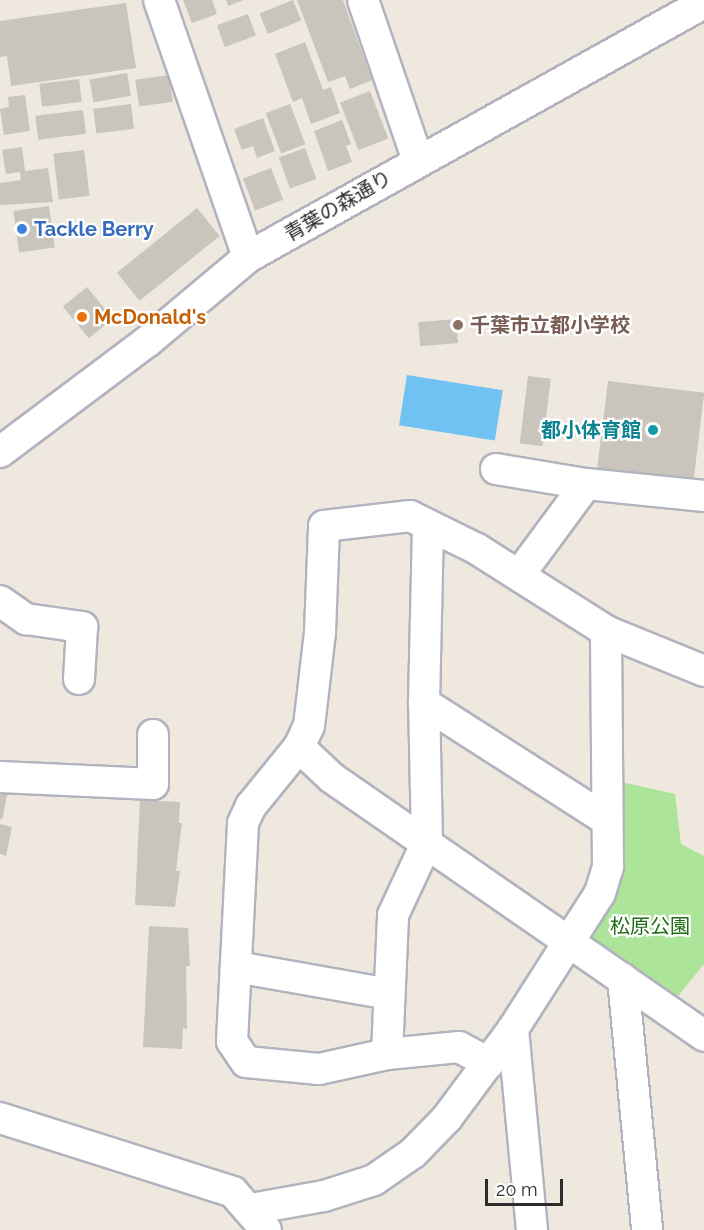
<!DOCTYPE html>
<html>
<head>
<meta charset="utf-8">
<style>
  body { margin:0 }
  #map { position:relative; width:704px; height:1230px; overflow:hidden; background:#eee8de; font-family:Raleway,"Noto Sans JP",sans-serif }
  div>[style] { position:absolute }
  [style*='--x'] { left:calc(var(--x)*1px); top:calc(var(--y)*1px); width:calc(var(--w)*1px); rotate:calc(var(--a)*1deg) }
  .green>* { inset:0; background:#ace599 }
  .water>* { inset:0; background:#6fc2f1; transform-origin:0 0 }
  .building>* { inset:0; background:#c9c5bd; transform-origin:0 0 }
  .roads { filter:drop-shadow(2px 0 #b2b3bf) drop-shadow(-2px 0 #b2b3bf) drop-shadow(0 2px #b2b3bf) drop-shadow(0 -2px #b2b3bf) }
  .minor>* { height:30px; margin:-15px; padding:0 15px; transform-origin:15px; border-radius:15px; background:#fff }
  .dots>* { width:16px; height:16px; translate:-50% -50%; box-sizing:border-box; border:3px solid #fff; border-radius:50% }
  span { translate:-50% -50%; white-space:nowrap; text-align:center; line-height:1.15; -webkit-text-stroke:4.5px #fff; paint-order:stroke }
  .street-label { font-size:20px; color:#2c2c2c }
  .shop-label { font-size:20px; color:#366cbe; font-weight:700 }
  .left { translate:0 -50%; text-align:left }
  .food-label { font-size:20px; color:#c56008; font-weight:700 }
  .education-label { font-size:20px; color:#785e54; font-weight:700 }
  .culture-label { font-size:20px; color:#0d838f; font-weight:700 }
  .right { translate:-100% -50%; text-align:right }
  .park-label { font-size:20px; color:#226b19 }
  .scale { position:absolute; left:485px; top:1179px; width:78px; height:27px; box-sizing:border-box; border:3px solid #2c2c2c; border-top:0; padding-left:8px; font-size:18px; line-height:21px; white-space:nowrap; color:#2c2c2c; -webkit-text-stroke:4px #fff; paint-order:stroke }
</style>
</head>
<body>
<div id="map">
  <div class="green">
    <div style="clip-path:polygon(617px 781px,675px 794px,681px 844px,704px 856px,704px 964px,671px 1005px,585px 946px)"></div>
  </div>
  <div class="water">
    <div style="left:407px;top:375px;width:97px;height:51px;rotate:9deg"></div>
  </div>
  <div class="building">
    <div style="clip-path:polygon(183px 0,212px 0,217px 14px,192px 23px)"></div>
    <div style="clip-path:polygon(226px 0,244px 0,228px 6px)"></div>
    <div style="left:293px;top:0;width:22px;height:36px;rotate:68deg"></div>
    <div style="clip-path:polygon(297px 0,343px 0,372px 80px,350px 89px,345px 76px,328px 82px)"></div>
    <div style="clip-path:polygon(126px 3px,136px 68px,11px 86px,7px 56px,0 57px,0 21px)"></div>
    <div style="left:248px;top:14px;width:23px;height:33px;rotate:70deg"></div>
    <div style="clip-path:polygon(305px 42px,323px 90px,331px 87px,340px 113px,311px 124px,302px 98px,293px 102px,275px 54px)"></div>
    <div style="left:127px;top:73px;width:23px;height:38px;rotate:80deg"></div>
    <div style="left:169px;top:75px;width:27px;height:34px;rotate:82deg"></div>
    <div style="left:79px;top:79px;width:23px;height:40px;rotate:83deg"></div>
    <div style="left:370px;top:91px;width:51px;height:32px;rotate:69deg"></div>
    <div style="clip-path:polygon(25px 95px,30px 131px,4px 135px,0 109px,9px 107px,8px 97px)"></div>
    <div style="left:131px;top:104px;width:25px;height:38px;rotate:83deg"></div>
    <div style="left:290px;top:104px;width:43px;height:26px;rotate:69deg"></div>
    <div style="left:83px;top:110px;width:24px;height:48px;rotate:83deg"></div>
    <div style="clip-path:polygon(263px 118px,275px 151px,257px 158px,253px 146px,242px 150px,234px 129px)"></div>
    <div style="clip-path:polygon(342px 120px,351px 144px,346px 146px,352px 162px,328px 171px,314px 131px)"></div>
    <div style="clip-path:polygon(22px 147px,25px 171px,48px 168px,53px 202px,0 205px,0 183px,21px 180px,20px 172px,6px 174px,2px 150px)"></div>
    <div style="left:305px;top:148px;width:33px;height:28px;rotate:70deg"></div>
    <div style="left:84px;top:150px;width:46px;height:31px;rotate:83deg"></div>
    <div style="left:271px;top:168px;width:34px;height:30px;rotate:69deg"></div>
    <div style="left:49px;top:206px;width:42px;height:36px;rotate:82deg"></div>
    <div style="left:197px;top:208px;width:36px;height:103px;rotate:51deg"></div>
    <div style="left:87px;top:287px;width:41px;height:31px;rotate:51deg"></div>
    <div style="left:456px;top:319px;width:24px;height:38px;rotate:85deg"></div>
    <div style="left:528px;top:376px;width:23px;height:68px;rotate:7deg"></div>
    <div style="left:608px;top:381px;width:97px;height:88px;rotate:7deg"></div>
    <div style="clip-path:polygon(0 785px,9px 786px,2px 820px,0 819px)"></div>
    <div style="clip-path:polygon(140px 800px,180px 802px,179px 823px,182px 823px,176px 871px,180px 871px,175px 907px,135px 905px)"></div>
    <div style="clip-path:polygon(0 824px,12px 827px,6px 856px,0 854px)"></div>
    <div style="clip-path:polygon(149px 926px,188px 928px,190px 966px,186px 966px,187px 1029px,183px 1028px,182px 1049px,143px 1047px)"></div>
  </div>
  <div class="roads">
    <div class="minor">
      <div style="--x:159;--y:0;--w:272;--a:70.9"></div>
      <div style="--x:363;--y:0;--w:170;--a:71.1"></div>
      <div style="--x:0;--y:452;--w:185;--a:-36.9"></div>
      <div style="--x:148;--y:341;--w:131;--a:-40"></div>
      <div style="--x:248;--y:257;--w:522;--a:-29.12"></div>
      <div style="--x:496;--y:469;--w:91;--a:9.5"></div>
      <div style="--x:586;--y:484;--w:119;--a:5.8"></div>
      <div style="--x:519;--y:575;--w:113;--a:-53.6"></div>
      <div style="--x:0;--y:601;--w:32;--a:35"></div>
      <div style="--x:26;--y:619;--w:57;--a:8.1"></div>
      <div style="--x:82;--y:627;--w:52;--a:93.3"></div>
      <div style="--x:424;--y:703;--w:217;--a:32.6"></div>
      <div style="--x:299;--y:747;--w:45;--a:43.2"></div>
      <div style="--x:332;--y:778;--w:453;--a:34.7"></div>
      <div style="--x:0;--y:777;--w:153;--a:2.6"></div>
      <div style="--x:153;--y:784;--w:49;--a:-90"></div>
      <div style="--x:236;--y:967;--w:155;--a:10"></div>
      <div style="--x:623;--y:979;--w:252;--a:84.5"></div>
      <div style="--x:513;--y:1029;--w:202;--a:84.6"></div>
      <div style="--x:387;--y:1054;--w:139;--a:-87.5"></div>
      <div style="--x:393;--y:915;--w:81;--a:-65"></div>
      <div style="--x:427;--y:842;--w:139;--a:-91.2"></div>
      <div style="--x:424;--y:703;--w:176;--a:-88.7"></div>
      <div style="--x:489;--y:1063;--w:34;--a:-152"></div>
      <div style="--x:459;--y:1047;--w:72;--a:174.4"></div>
      <div style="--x:387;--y:1054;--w:70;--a:167.6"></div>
      <div style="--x:319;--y:1069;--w:73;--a:-174.5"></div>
      <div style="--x:246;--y:1062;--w:25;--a:-124"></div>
      <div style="--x:232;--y:1041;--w:218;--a:-87.1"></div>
      <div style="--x:243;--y:823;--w:19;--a:-65"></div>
      <div style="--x:251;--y:806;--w:76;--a:-50.9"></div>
      <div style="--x:299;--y:747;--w:23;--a:-65"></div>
      <div style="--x:309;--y:726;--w:95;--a:-83.3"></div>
      <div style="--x:320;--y:632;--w:106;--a:-87.8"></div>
      <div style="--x:324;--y:526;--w:87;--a:-6.6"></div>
      <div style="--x:410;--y:516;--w:75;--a:26.2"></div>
      <div style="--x:477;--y:549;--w:153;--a:32.4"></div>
      <div style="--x:606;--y:631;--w:106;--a:22.2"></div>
      <div style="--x:0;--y:1118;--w:244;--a:17.6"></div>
      <div style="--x:233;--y:1192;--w:50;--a:49"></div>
      <div style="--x:251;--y:1209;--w:74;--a:-10.1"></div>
      <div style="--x:324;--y:1196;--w:52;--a:-17.7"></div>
      <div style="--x:374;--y:1180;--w:47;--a:-34.7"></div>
      <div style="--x:413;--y:1153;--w:49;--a:-45.8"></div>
      <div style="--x:447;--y:1118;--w:111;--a:-53.4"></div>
      <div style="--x:513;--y:1029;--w:161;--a:-57.4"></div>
      <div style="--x:600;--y:893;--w:28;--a:-73"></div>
      <div style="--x:608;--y:866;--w:235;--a:-90.5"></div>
    </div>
  </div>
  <div class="dots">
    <div style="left:22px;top:229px;background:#3f7fe0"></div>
    <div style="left:82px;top:317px;background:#e8710a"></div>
    <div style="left:458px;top:325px;background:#8d6e63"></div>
    <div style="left:653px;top:430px;background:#0f9aa8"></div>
  </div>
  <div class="street-label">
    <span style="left:338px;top:206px;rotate:-30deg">青葉の森通り</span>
  </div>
  <div class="shop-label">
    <span class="left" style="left:34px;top:229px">Tackle Berry</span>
  </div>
  <div class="food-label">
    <span class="left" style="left:94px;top:317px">McDonald's</span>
  </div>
  <div class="education-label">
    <span class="left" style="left:470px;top:325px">千葉市立都小学校</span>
  </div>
  <div class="culture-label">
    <span class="right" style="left:641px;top:430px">都小体育館</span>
  </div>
  <div class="park-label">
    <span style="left:650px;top:926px">松原公園</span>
  </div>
  <div class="scale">20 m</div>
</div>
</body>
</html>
